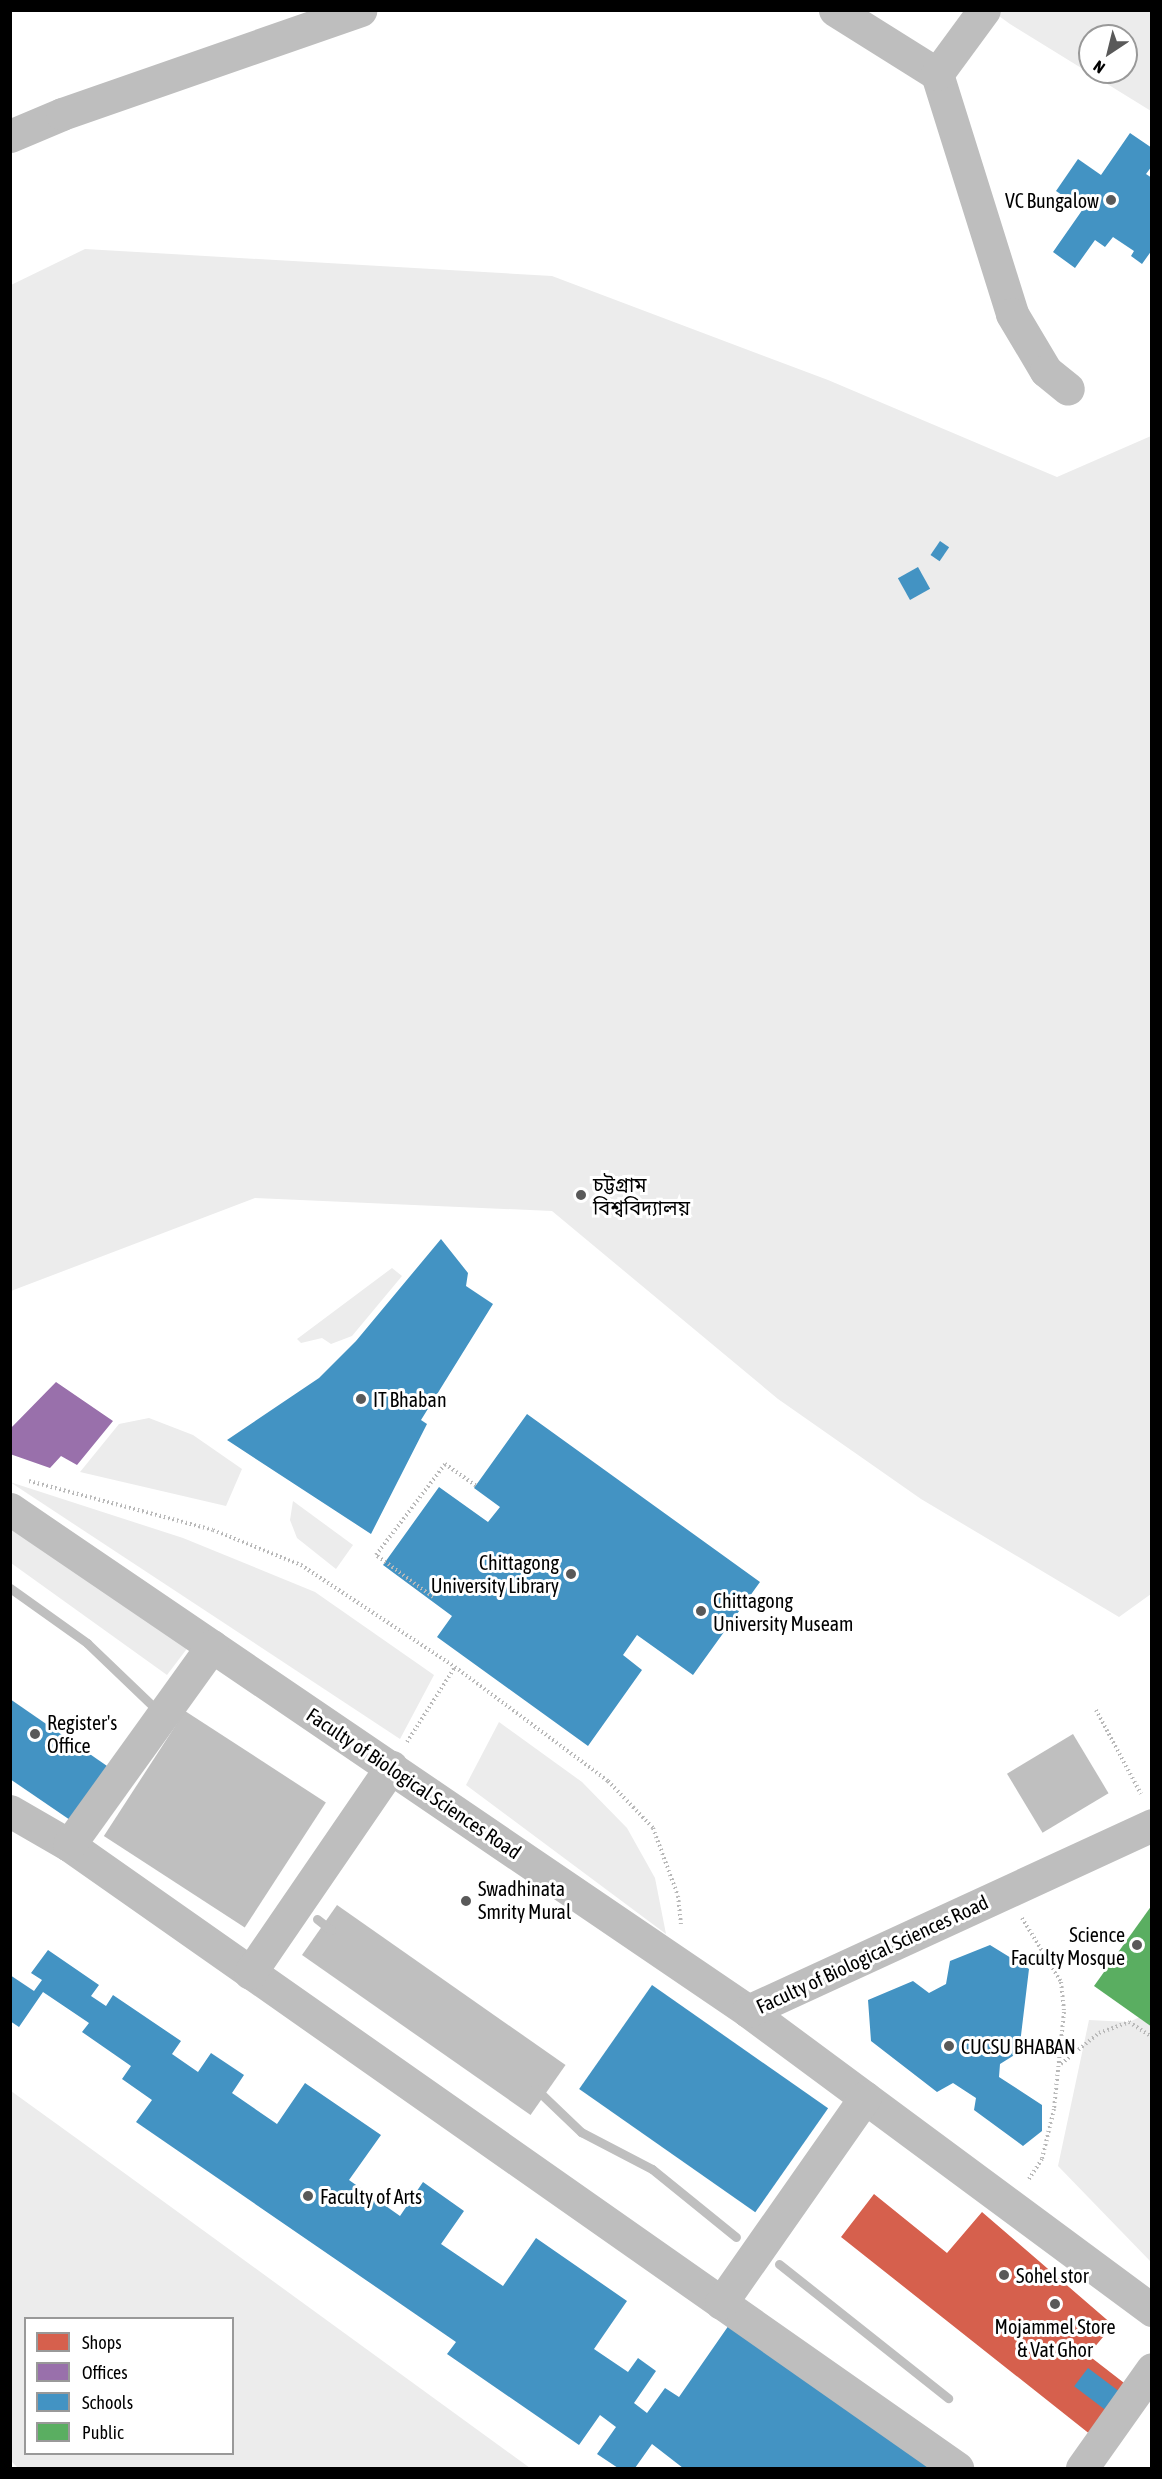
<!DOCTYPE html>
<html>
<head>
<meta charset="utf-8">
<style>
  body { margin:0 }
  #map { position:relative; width:1162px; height:2479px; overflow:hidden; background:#fff; font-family:"Asap Condensed","Noto Sans Bengali",sans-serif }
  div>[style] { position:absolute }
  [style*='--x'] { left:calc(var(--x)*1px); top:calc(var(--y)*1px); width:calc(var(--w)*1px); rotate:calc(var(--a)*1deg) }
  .green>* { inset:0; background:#ececec }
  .water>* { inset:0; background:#bfbfbf; transform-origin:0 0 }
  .shops>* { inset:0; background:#d6604d }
  .offices>* { inset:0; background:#9970ab }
  .schools>* { inset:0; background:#4393c3; transform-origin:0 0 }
  .public>* { inset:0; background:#5aae61 }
  .stream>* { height:9px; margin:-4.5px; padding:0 4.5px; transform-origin:4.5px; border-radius:4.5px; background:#bfbfbf }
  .path>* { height:4px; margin-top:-2px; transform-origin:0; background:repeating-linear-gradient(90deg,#b9b9b9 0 1.5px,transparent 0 4.5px) }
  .minor>* { height:33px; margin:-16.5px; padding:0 16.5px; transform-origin:16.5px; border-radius:16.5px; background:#bebebe }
  .dots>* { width:16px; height:16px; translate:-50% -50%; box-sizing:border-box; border:3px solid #fff; border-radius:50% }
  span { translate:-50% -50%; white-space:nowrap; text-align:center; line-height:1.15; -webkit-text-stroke:6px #fff; paint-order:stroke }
  .poi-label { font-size:20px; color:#000 }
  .right { translate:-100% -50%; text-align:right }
  .left { translate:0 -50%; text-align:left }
  .street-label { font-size:20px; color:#000 }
  .frame { position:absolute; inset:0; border:12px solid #000; pointer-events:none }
  .legend { position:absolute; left:24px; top:2317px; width:210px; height:138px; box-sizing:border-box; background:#fff; border:2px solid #999; margin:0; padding:8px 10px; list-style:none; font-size:18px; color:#000 }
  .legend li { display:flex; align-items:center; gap:12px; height:30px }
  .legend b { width:30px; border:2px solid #999 }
  .north { position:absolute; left:1078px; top:24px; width:60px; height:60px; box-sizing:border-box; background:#fff; border:2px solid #999; border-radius:50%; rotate:215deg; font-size:16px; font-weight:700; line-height:24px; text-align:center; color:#000 }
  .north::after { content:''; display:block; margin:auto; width:21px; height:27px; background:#595959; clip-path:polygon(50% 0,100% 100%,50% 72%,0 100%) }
</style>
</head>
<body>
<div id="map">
  <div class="green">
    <div style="clip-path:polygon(evenodd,992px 11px,1151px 11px,1151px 111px,1010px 24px,992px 11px,1090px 36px,1126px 36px,1126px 72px,1090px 72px,1090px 36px)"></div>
    <div style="clip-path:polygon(85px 249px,552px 276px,828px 380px,1057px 477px,1151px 436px,1151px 1594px,1119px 1617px,921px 1499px,778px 1399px,552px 1211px,255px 1198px,11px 1291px,11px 285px)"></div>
    <div style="clip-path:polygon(392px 1268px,402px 1276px,352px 1336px,331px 1344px,322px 1338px,301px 1343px,297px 1339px)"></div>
    <div style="clip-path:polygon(149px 1418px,193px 1435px,242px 1469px,226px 1506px,80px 1472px,119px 1424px)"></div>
    <div style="clip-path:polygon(10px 1482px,183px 1538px,315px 1592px,434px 1675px,400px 1739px)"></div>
    <div style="clip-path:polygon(293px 1501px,353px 1545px,336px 1569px,297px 1538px,290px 1520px)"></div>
    <div style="clip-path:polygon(11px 1520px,189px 1646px,167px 1675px,11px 1563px)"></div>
    <div style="clip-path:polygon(499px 1722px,582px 1782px,627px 1828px,655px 1878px,666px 1934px,466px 1785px)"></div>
    <div style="clip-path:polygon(1151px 2012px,1151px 2262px,1058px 2166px,1089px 2020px,1129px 2022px)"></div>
    <div style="clip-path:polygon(evenodd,11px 2091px,83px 2143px,530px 2468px,18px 2468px,10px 2460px,11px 2091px,232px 2318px,232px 2454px,26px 2454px,26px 2318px,232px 2318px)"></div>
  </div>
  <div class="water">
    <div style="left:185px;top:1711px;width:168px;height:149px;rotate:33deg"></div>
    <div style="left:1073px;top:1734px;width:69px;height:77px;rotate:59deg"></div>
    <div style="left:337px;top:1905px;width:279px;height:61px;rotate:35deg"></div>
  </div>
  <div class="shops">
    <div style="clip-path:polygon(874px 2194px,947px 2253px,982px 2212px,1113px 2325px,1088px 2355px,1128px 2386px,1091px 2435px,841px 2237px)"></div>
  </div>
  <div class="offices">
    <div style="clip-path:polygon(56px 1382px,113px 1421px,77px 1465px,61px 1456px,50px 1468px,10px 1454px,10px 1429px)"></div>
  </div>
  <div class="schools">
    <div style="clip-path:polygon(1130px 133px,1152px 148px,1152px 166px,1146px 174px,1152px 178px,1152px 250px,1142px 264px,1131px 256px,1134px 251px,1113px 237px,1105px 247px,1095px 240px,1075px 268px,1053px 252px,1083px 209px,1056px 191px,1078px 159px,1101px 175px)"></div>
    <div style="left:940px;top:541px;width:11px;height:17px;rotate:34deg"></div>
    <div style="left:918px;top:567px;width:25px;height:23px;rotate:61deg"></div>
    <div style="clip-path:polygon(441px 1239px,468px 1273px,466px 1286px,493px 1304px,421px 1420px,427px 1424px,371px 1534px,227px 1440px,319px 1378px,356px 1341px)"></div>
    <div style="clip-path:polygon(527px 1414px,760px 1582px,693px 1675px,637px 1635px,623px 1655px,642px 1670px,588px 1746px,437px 1637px,452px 1616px,383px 1565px,439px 1487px,488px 1522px,500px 1507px,474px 1488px)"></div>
    <div style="clip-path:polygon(10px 1699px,110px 1768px,73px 1822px,10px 1779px)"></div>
    <div style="clip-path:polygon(990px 1945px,1029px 1969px,1019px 2052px,1000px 2064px,999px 2077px,1042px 2105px,1042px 2131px,1023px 2146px,974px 2110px,976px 2098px,953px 2083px,937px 2092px,871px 2041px,868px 2000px,913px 1981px,929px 1993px,946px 1984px,950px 1961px)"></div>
    <div style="clip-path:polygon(48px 1950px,99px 1985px,91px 1996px,106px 2006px,113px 1995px,181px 2041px,172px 2054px,198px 2072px,211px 2053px,244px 2075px,232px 2093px,277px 2124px,305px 2083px,381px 2135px,349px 2180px,400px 2216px,423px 2182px,464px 2211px,441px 2244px,503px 2286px,536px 2238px,627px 2301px,594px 2349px,628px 2372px,638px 2358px,656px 2371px,634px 2403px,647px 2413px,665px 2388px,679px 2397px,729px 2325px,938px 2468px,683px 2468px,652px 2444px,635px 2468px,618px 2468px,597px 2454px,616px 2427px,600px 2415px,579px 2445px,447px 2354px,456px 2342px,136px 2122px,152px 2100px,122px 2079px,131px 2066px,82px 2032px,89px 2023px,43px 1992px,19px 2027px,10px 2021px,10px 1975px,34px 1991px,42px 1980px,31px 1973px)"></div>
    <div style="left:652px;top:1985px;width:215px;height:127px;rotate:35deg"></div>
    <div style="left:1088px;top:2368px;width:38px;height:23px;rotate:37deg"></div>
  </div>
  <div class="public">
    <div style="clip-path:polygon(1152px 1905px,1152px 2027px,1094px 1986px)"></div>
  </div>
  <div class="stream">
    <div style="--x:10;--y:1588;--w:95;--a:35.5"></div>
    <div style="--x:87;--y:1643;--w:98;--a:43.8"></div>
    <div style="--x:317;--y:1919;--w:18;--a:38"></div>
    <div style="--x:535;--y:2088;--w:64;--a:43.7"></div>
    <div style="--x:581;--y:2132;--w:80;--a:27.5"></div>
    <div style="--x:652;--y:2169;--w:108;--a:39"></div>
    <div style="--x:779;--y:2264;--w:216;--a:38.4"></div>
  </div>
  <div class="path">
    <div style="--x:29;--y:1481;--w:190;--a:14.9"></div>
    <div style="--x:213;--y:1530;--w:95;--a:21.7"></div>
    <div style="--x:301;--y:1565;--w:185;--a:33.5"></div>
    <div style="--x:455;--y:1667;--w:191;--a:36.7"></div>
    <div style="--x:608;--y:1781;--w:65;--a:46.2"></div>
    <div style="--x:653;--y:1828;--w:72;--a:69.8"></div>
    <div style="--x:678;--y:1896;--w:31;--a:84"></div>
    <div style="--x:433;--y:1597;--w:71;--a:-143.6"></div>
    <div style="--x:376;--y:1555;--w:114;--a:-52.8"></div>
    <div style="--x:445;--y:1464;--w:39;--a:35"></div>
    <div style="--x:1096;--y:1710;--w:95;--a:61.8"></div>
    <div style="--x:407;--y:1742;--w:89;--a:-57.4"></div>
    <div style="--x:1022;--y:1918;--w:75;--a:58.6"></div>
    <div style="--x:1061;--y:1982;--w:30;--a:84"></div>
    <div style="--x:1064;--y:2012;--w:98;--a:95.9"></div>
    <div style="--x:1054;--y:2109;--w:51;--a:103.5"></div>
    <div style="--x:1042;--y:2159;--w:24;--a:123"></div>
    <div style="--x:1061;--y:2064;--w:49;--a:-39.2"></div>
    <div style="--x:1099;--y:2033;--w:32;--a:-20"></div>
    <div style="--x:1129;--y:2022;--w:27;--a:33"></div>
  </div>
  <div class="minor">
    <div style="--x:835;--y:10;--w:120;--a:32.1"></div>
    <div style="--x:937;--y:74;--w:251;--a:72.6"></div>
    <div style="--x:1012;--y:314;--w:66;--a:59.2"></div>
    <div style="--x:1046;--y:371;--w:28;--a:39"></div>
    <div style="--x:937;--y:74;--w:79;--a:-53.7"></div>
    <div style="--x:10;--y:136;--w:56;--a:-22.9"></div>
    <div style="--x:62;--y:114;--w:316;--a:-19.2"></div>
    <div style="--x:10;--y:1509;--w:893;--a:34.22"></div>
    <div style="--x:748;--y:2011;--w:503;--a:36.51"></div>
    <div style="--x:10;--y:1811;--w:68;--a:30"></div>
    <div style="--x:69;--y:1845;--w:1085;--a:35.05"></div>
    <div style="--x:69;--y:1845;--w:245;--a:-54.3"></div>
    <div style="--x:250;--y:1973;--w:250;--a:-55.6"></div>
    <div style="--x:748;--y:2011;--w:445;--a:-24.7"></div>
    <div style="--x:721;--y:2303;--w:251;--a:-55"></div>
    <div style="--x:1082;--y:2468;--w:121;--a:-54.7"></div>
  </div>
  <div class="dots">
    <div style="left:1111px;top:200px;background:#595959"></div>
    <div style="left:581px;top:1195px;background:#595959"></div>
    <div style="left:361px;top:1399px;background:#595959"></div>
    <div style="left:571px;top:1574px;background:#595959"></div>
    <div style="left:701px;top:1611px;background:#595959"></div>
    <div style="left:35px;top:1734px;background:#595959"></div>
    <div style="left:466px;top:1901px;background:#595959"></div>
    <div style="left:1137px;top:1945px;background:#595959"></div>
    <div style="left:949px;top:2046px;background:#595959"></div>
    <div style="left:308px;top:2196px;background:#595959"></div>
    <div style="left:1004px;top:2275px;background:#595959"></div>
    <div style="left:1055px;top:2304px;background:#595959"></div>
  </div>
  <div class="poi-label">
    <span class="right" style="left:1099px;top:200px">VC Bungalow</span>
    <span class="left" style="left:593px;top:1196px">চট্টগ্রাম<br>বিশ্ববিদ্যালয়</span>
    <span class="left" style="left:373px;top:1399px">IT Bhaban</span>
    <span class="right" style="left:559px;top:1574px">Chittagong<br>University Library</span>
    <span class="left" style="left:713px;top:1612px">Chittagong<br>University Museam</span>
    <span class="left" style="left:47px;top:1734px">Register's<br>Office</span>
    <span class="left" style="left:478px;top:1900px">Swadhinata<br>Smrity Mural</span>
    <span class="right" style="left:1125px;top:1946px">Science<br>Faculty Mosque</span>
    <span class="left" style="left:961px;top:2046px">CUCSU BHABAN</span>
    <span class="left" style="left:320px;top:2196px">Faculty of Arts</span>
    <span class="left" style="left:1016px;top:2275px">Sohel stor</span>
    <span style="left:1055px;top:2338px">Mojammel Store<br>&amp; Vat Ghor</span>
  </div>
  <div class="street-label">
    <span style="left:414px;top:1783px;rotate:34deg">Faculty of Biological Sciences Road</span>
    <span style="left:872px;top:1954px;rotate:-25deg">Faculty of Biological Sciences Road</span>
  </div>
  <div class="frame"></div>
  <ul class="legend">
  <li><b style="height:16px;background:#d6604d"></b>Shops</li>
  <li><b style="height:16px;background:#9970ab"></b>Offices</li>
  <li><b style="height:16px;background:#4393c3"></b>Schools</li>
  <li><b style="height:16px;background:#5aae61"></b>Public</li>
  </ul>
  <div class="north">N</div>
</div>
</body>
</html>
